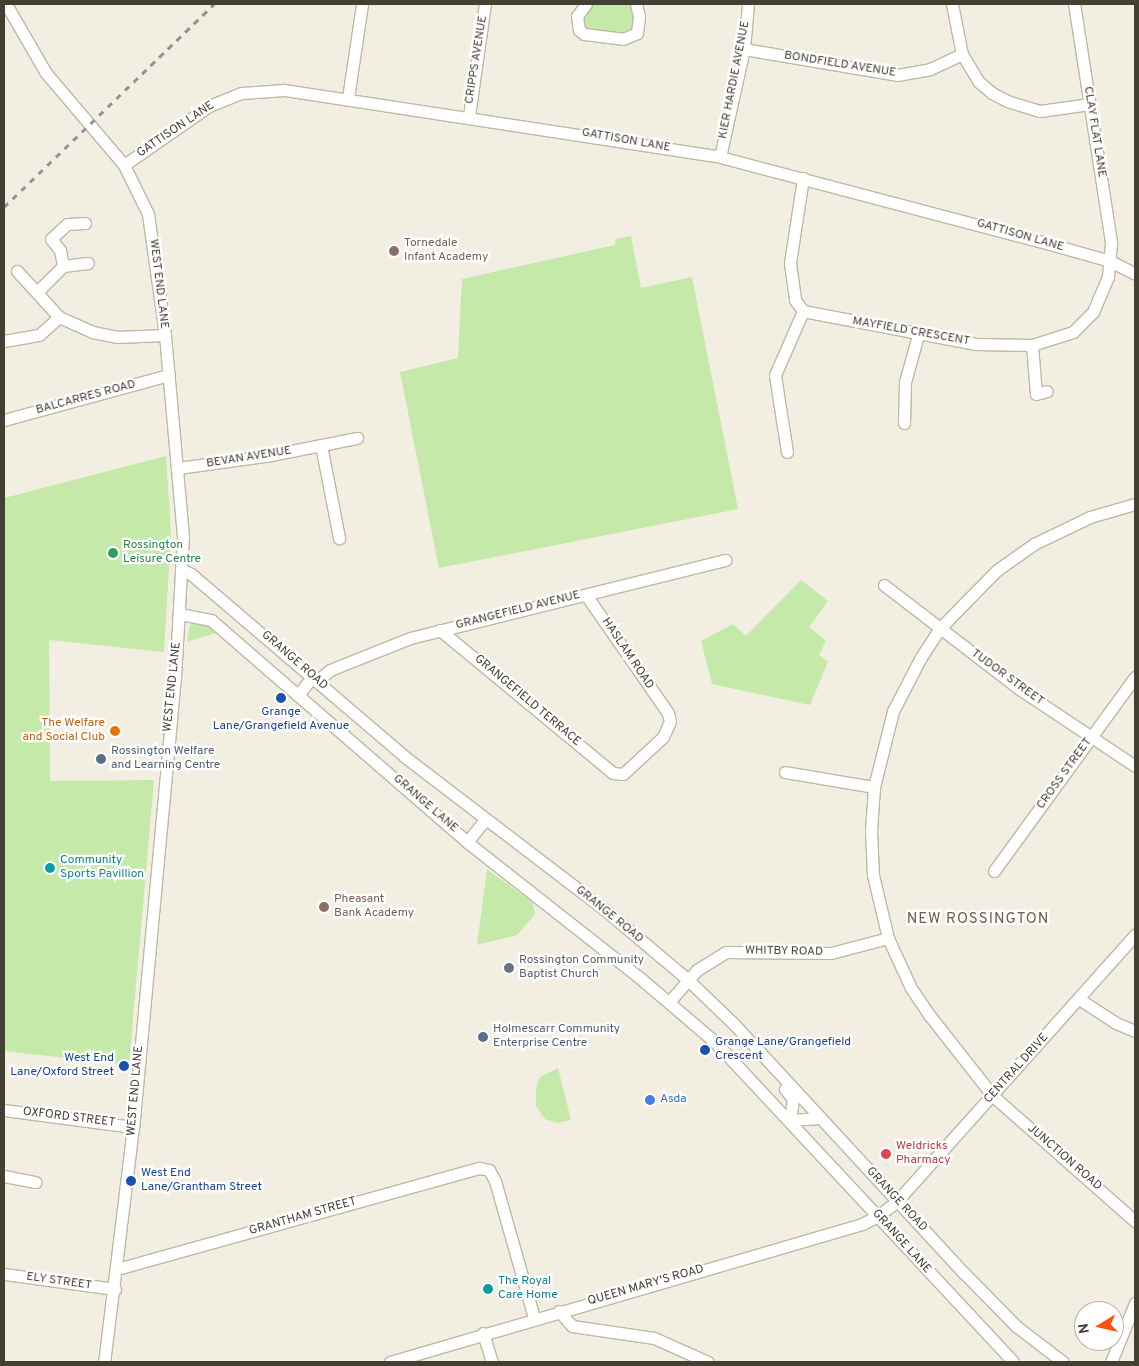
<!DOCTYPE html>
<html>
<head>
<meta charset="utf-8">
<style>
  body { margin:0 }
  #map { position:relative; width:1139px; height:1366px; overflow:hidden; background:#f2efe2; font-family:Overpass,sans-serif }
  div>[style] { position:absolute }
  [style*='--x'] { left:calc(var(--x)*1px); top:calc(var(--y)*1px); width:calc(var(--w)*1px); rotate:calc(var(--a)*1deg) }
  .green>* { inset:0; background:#c4e9a8 }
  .roads { filter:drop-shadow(1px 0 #beb8a5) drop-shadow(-1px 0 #beb8a5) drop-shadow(0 1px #beb8a5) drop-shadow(0 -1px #beb8a5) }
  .minor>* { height:11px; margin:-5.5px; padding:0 5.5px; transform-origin:5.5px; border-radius:5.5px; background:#fff }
  .rail>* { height:3px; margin-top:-1.5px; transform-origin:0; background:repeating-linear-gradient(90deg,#939393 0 6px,transparent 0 12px) }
  .dots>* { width:14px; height:14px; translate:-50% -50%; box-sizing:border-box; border:2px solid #fff; border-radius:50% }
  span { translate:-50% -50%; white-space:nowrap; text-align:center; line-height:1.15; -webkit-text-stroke:4.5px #fff; paint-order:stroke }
  .street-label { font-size:12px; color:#443f33 }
  .education-label { font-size:12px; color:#785e54 }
  .left { translate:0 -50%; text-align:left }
  .leisure-label { font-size:12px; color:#27864d }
  .transit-label { font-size:12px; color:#164399 }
  .right { translate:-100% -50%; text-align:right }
  .food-label { font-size:12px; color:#c56008 }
  .service-label { font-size:12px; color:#4e5e75 }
  .culture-label { font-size:12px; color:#0d838f }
  .worship-label { font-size:12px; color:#5b616d }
  .shop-label { font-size:12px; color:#366cbe }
  .health-label { font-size:12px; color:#be3a42 }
  .quarter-label { font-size:15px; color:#675f49; letter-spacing:1px }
  .frame { position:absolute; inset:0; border:5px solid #443f33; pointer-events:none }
  .north { position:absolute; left:1074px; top:1301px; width:50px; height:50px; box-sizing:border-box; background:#fff; border:1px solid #b4b2ad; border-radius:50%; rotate:261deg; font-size:14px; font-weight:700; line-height:20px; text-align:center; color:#443f33 }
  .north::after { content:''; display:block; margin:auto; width:18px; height:22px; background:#ff500d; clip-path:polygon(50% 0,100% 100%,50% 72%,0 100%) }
</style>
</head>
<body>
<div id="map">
  <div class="green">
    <div style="clip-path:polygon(586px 4px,636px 4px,631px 38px,584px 34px,577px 16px)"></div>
    <div style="clip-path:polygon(631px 236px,641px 288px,692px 277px,738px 509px,439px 568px,400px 372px,458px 358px,462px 279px,615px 245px,615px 239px)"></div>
    <div style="clip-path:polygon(166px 456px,171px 534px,164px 652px,49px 640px,50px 781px,154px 780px,129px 1065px,4px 1051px,4px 498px)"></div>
    <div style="clip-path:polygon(801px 580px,828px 601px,809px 627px,826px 641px,819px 655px,828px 662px,810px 705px,712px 684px,701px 641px,733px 624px,746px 636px)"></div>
    <div style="clip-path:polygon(198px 622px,206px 623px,216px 633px,187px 642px,190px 625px)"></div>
    <div style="clip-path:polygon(487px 869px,533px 903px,535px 914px,517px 935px,477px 945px)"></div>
    <div style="clip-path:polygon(558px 1068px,571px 1120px,557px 1123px,545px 1119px,536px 1106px,536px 1088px,540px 1077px)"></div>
  </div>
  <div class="roads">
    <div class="minor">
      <div style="--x:6;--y:4;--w:80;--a:59.9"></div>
      <div style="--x:46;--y:73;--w:121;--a:49.7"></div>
      <div style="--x:124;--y:165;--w:55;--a:63.9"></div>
      <div style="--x:148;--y:214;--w:122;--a:82"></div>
      <div style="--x:165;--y:335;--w:202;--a:84.9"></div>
      <div style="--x:183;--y:536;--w:141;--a:93.2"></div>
      <div style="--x:175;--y:677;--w:452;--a:95.3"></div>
      <div style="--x:133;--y:1127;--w:237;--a:97"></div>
      <div style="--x:586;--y:4;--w:15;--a:127"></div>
      <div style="--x:577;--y:16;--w:14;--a:82"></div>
      <div style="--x:579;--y:30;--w:6;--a:39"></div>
      <div style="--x:584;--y:34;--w:39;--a:7"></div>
      <div style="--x:623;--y:39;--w:15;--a:-23"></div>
      <div style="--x:637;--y:33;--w:17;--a:-83"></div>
      <div style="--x:639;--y:16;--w:12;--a:-104"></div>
      <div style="--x:952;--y:4;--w:51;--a:78.7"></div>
      <div style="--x:962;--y:54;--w:33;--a:59"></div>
      <div style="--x:979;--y:82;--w:17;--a:40"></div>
      <div style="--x:992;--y:93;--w:17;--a:28"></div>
      <div style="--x:1007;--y:101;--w:34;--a:17"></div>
      <div style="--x:1040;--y:111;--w:50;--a:-8"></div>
      <div style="--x:744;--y:49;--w:155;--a:9.6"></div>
      <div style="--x:897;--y:75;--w:34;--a:-10"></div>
      <div style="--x:930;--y:69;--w:35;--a:-25"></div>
      <div style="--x:348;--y:98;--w:95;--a:-81.5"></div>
      <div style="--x:469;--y:116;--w:113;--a:-81.9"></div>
      <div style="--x:720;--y:157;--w:111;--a:-77.5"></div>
      <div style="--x:744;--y:49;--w:45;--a:-84.9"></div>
      <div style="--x:124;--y:165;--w:103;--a:-34.8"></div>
      <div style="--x:209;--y:106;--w:35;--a:-22"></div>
      <div style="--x:242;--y:93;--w:42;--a:-4.1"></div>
      <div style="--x:284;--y:90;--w:441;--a:8.7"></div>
      <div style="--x:720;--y:157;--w:330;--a:14.8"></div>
      <div style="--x:1039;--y:241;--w:74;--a:15.7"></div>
      <div style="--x:1110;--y:261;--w:28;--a:27"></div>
      <div style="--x:803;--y:178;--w:86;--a:98.7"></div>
      <div style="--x:790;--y:263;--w:37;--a:82"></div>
      <div style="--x:795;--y:300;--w:14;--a:54"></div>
      <div style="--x:803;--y:311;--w:176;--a:10.8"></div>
      <div style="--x:976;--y:344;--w:56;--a:1"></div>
      <div style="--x:1032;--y:345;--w:43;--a:-17.6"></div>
      <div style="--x:1073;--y:332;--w:28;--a:-45"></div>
      <div style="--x:1093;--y:312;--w:38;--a:-67"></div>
      <div style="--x:1108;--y:277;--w:35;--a:-85"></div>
      <div style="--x:1111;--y:242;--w:241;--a:-98.8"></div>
      <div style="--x:85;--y:223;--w:18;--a:177"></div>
      <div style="--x:67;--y:224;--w:22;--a:137"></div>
      <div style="--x:51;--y:239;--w:14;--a:51"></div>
      <div style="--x:60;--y:250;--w:16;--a:79"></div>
      <div style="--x:63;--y:266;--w:25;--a:-7"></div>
      <div style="--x:17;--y:271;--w:62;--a:47.6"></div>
      <div style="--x:59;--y:317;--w:36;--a:24"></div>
      <div style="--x:92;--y:332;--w:25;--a:11"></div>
      <div style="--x:117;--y:337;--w:48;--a:-2.4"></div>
      <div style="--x:37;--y:292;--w:37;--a:-45"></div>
      <div style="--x:4;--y:341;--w:36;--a:-10"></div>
      <div style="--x:39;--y:335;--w:27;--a:-42"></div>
      <div style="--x:1032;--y:345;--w:49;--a:85.3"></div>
      <div style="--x:1036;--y:394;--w:11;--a:-15"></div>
      <div style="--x:4;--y:420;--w:171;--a:-15.3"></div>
      <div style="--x:904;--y:423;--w:41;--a:-88.6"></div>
      <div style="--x:905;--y:382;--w:49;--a:-74.5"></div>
      <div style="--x:321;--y:445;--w:95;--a:79"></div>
      <div style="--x:787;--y:452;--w:78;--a:-98.9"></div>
      <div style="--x:775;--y:375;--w:70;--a:-66.4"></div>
      <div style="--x:178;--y:468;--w:89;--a:-7.8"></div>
      <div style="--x:266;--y:456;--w:93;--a:-11.2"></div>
      <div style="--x:1135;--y:504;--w:47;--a:163.9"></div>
      <div style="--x:1090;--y:517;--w:62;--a:154.3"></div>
      <div style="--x:1034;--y:544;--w:45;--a:144.9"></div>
      <div style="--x:997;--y:570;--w:81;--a:134.5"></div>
      <div style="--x:940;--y:628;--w:37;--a:123"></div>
      <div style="--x:920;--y:659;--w:59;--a:117.4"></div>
      <div style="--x:893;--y:711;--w:78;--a:104"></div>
      <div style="--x:874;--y:787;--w:44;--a:93.9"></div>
      <div style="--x:871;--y:831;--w:44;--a:87.4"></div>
      <div style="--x:873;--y:875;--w:65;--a:76.6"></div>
      <div style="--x:888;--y:938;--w:55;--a:65.3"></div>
      <div style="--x:911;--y:988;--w:34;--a:56"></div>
      <div style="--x:930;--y:1016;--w:102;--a:51.8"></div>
      <div style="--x:993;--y:1096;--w:189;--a:41.4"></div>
      <div style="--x:183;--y:570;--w:9;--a:27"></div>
      <div style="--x:191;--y:574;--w:282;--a:40.5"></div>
      <div style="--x:405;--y:757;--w:250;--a:37.4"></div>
      <div style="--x:604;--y:909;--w:109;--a:40.1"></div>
      <div style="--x:687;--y:979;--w:65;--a:43.8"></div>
      <div style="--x:734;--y:1024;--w:339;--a:47.3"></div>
      <div style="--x:964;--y:1273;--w:74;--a:45.5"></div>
      <div style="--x:1016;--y:1326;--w:59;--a:37.5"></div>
      <div style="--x:884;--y:585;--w:173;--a:37.5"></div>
      <div style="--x:1021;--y:690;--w:137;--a:33.7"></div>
      <div style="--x:180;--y:614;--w:32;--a:11"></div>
      <div style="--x:211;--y:620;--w:339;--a:40.9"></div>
      <div style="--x:467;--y:842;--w:220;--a:38.2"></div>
      <div style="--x:640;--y:978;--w:99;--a:40.5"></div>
      <div style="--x:715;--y:1042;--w:437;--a:47"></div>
      <div style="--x:440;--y:630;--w:224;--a:39.6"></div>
      <div style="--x:613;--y:773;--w:10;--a:6"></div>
      <div style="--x:623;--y:774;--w:54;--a:-42.8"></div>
      <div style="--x:663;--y:737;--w:17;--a:-66"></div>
      <div style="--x:670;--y:721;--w:8;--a:-104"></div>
      <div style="--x:668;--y:713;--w:144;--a:-124.8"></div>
      <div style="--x:317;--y:681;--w:17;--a:-40"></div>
      <div style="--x:330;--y:670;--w:86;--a:-21.8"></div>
      <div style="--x:410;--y:638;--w:325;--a:-13.9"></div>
      <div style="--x:298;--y:695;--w:23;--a:-52"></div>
      <div style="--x:785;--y:772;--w:90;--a:9.6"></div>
      <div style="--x:467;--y:842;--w:28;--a:-51"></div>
      <div style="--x:994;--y:871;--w:240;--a:-54"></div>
      <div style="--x:1079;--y:999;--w:44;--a:33"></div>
      <div style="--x:1116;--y:1023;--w:21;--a:23"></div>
      <div style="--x:669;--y:1002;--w:43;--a:-48.8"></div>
      <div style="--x:697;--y:970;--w:34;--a:-32"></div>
      <div style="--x:726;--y:952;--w:105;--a:0.5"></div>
      <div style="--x:831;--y:953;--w:59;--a:-14.7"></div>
      <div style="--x:785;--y:1089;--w:13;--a:51"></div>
      <div style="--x:793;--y:1099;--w:21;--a:98"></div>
      <div style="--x:790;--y:1120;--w:30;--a:-4"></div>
      <div style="--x:4;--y:1110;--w:130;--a:7.5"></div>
      <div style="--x:4;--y:1176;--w:32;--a:11"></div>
      <div style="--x:117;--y:1269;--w:376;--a:-15.6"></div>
      <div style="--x:479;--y:1168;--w:10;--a:11"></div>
      <div style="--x:489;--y:1170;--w:13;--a:61"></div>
      <div style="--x:495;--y:1181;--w:142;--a:74.1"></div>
      <div style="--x:4;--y:1274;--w:112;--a:7.7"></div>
      <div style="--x:559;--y:1311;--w:20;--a:49"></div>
      <div style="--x:572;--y:1326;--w:83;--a:8.3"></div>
      <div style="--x:654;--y:1338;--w:59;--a:24"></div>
      <div style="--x:483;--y:1333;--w:30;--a:73"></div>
      <div style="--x:390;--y:1362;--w:492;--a:-16.3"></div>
      <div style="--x:862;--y:1224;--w:18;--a:-27"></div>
      <div style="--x:878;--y:1216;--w:24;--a:-38"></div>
      <div style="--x:897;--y:1201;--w:357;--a:-48.2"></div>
      <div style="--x:1111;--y:1362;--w:64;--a:-67.9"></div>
    </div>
  </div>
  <div class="rail">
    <div style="--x:4;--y:207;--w:292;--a:-44"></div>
  </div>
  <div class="dots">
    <div style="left:394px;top:251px;background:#8d6e63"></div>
    <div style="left:113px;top:553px;background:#2e9e5b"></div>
    <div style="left:281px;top:698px;background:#1a4fb4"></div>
    <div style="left:115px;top:731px;background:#e8710a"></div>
    <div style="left:101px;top:759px;background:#5c6f8a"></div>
    <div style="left:50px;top:868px;background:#0f9aa8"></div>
    <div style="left:324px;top:907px;background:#8d6e63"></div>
    <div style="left:509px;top:968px;background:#6b7280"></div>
    <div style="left:483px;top:1037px;background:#5c6f8a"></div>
    <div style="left:705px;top:1050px;background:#1a4fb4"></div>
    <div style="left:124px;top:1066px;background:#1a4fb4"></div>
    <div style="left:650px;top:1100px;background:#3f7fe0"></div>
    <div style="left:886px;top:1154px;background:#e0444e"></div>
    <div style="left:131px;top:1181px;background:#1a4fb4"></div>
    <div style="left:488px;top:1289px;background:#0f9aa8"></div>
  </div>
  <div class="street-label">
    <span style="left:477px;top:60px;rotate:-81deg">CRIPPS AVENUE</span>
    <span style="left:840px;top:65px;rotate:9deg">BONDFIELD AVENUE</span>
    <span style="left:735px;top:80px;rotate:-79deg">KIER HARDIE AVENUE</span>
    <span style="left:176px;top:130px;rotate:-34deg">GATTISON LANE</span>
    <span style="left:1094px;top:132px;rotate:81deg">CLAY FLAT LANE</span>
    <span style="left:626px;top:141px;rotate:10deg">GATTISON LANE</span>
    <span style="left:1020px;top:236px;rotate:16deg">GATTISON LANE</span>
    <span style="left:158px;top:284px;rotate:83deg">WEST END LANE</span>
    <span style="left:911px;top:332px;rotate:10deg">MAYFIELD CRESCENT</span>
    <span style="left:86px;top:398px;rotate:-15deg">BALCARRES ROAD</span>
    <span style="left:249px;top:458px;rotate:-9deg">BEVAN AVENUE</span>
    <span style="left:518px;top:611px;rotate:-14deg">GRANGEFIELD AVENUE</span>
    <span style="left:627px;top:654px;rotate:56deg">HASLAM ROAD</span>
    <span style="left:294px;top:661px;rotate:41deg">GRANGE ROAD</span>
    <span style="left:1007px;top:678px;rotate:36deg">TUDOR STREET</span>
    <span style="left:173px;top:687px;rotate:-84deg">WEST END LANE</span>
    <span style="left:527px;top:701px;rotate:40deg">GRANGEFIELD TERRACE</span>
    <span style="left:1065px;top:774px;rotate:-54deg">CROSS STREET</span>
    <span style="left:425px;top:804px;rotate:41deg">GRANGE LANE</span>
    <span style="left:609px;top:915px;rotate:39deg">GRANGE ROAD</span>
    <span style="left:784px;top:952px;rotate:1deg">WHITBY ROAD</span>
    <span style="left:1017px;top:1069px;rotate:-48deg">CENTRAL DRIVE</span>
    <span style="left:136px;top:1091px;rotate:-85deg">WEST END LANE</span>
    <span style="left:69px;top:1118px;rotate:7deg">OXFORD STREET</span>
    <span style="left:1064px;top:1158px;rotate:41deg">JUNCTION ROAD</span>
    <span style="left:896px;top:1200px;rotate:47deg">GRANGE ROAD</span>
    <span style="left:303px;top:1217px;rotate:-16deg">GRANTHAM STREET</span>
    <span style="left:901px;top:1242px;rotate:48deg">GRANGE LANE</span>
    <span style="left:59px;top:1282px;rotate:8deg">ELY STREET</span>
    <span style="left:646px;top:1286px;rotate:-16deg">QUEEN MARY'S ROAD</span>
  </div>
  <div class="education-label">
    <span class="left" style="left:404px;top:251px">Tornedale<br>Infant Academy</span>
    <span class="left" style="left:334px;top:907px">Pheasant<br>Bank Academy</span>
  </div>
  <div class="leisure-label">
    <span class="left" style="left:123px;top:553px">Rossington<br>Leisure Centre</span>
  </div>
  <div class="transit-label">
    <span style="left:281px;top:720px">Grange<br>Lane/Grangefield Avenue</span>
    <span class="left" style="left:715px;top:1050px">Grange Lane/Grangefield<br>Crescent</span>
    <span class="right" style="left:114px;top:1066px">West End<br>Lane/Oxford Street</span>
    <span class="left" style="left:141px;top:1181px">West End<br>Lane/Grantham Street</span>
  </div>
  <div class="food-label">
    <span class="right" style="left:105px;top:731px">The Welfare<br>and Social Club</span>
  </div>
  <div class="service-label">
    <span class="left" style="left:111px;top:759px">Rossington Welfare<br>and Learning Centre</span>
    <span class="left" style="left:493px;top:1037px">Holmescarr Community<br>Enterprise Centre</span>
  </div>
  <div class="culture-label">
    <span class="left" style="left:60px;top:868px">Community<br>Sports Pavillion</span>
    <span class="left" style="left:498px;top:1289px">The Royal<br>Care Home</span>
  </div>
  <div class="worship-label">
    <span class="left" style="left:519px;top:968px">Rossington Community<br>Baptist Church</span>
  </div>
  <div class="shop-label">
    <span class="left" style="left:660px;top:1100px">Asda</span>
  </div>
  <div class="health-label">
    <span class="left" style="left:896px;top:1154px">Weldricks<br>Pharmacy</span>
  </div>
  <div class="quarter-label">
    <span style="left:978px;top:920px">NEW ROSSINGTON</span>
  </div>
  <div class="frame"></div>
  <div class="north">N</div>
</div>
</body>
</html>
